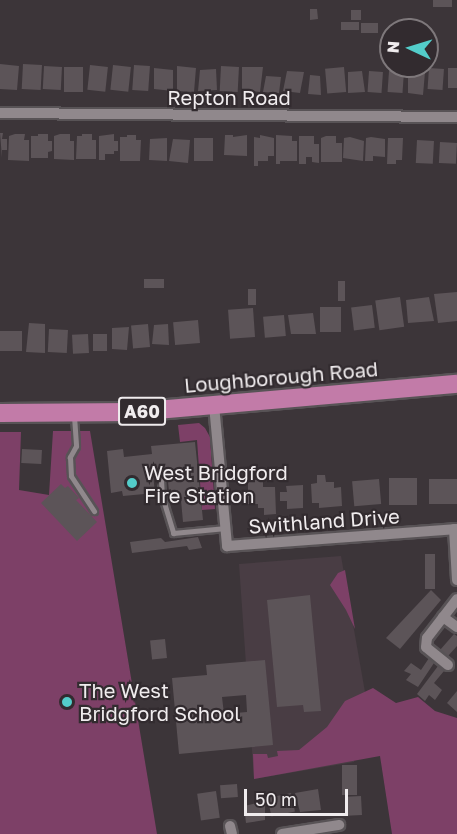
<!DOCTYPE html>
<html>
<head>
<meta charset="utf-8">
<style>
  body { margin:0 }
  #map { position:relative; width:457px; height:834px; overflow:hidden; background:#3c3539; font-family:"Golos Text",sans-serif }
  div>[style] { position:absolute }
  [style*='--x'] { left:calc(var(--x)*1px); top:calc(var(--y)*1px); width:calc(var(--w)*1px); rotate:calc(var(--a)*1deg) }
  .built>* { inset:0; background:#493d44 }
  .green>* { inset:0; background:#7d4067 }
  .building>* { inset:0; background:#5c5458; transform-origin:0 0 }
  .roads { filter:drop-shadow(2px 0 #585356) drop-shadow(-2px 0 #585356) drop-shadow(0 2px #585356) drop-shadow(0 -2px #585356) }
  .lane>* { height:5px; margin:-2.5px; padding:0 2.5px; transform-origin:2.5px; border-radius:2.5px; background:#90888c }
  .street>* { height:10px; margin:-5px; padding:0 5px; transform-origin:5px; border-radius:5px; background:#90888c }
  .primary>* { height:18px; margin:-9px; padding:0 9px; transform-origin:9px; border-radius:9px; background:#c27ba8 }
  .dots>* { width:16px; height:16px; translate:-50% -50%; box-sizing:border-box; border:3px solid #322b2f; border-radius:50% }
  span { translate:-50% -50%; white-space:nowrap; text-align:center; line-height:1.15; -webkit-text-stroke:4.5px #322b2f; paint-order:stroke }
  .shield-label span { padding:2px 4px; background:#322b2f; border:2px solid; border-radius:4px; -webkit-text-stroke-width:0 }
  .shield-label { font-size:18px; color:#f0ecee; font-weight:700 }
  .street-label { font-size:20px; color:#f0ecee }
  .poi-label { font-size:20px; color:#f0ecee }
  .left { translate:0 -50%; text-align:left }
  .north { position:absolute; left:379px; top:18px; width:60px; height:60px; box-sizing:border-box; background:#322b2f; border:2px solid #7e787b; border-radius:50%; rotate:274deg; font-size:16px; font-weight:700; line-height:24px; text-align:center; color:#f0ecee }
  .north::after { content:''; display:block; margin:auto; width:21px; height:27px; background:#53cdca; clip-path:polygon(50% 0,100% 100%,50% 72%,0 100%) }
  .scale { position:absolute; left:244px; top:789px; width:104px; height:27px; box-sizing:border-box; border:3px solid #f0ecee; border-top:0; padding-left:8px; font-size:18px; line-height:21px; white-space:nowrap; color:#f0ecee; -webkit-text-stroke:4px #322b2f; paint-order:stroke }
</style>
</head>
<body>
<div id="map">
  <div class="built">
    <div style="clip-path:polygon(341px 556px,365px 692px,354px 762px,254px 779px,239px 564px)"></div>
  </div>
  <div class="green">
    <div style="clip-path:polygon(199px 423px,205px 428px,210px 437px,215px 509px,202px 510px,197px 440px,180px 442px,178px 425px)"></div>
    <div style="clip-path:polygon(53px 431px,90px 431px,157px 834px,0 834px,0 432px,21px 432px,19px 490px,49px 495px)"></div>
    <div style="clip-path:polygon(345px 570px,355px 629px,346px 610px,330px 585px,338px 573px)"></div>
    <div style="clip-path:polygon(373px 688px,396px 703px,418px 697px,435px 711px,457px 718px,457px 834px,392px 834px,380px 756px,254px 779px,253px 754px,267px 754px,268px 758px,278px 756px,277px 751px,299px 750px,327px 727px,345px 701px)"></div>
  </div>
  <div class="building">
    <div style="left:433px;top:0;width:19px;height:7px"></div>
    <div style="clip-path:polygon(310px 9px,317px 9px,318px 19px,310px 20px)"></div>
    <div style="left:351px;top:10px;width:10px;height:10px"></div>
    <div style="left:341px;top:22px;width:18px;height:8px"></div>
    <div style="left:361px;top:23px;width:17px;height:10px"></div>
    <div style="clip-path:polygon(0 64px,19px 66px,17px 90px,0 89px)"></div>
    <div style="left:23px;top:64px;width:19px;height:25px;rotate:3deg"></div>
    <div style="left:90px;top:65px;width:18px;height:25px;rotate:6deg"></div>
    <div style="left:113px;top:65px;width:18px;height:25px;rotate:6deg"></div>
    <div style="left:134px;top:65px;width:16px;height:25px;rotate:4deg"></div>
    <div style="left:44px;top:66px;width:18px;height:23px;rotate:3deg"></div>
    <div style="clip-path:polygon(177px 66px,196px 68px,194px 92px,177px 91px)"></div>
    <div style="left:221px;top:66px;width:18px;height:25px;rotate:3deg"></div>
    <div style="left:64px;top:67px;width:19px;height:25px"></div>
    <div style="clip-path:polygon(242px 67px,263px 67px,260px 92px,242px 90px)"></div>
    <div style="left:344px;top:67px;width:25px;height:19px;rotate:85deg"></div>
    <div style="clip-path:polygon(154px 68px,173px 70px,173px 91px,154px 89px)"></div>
    <div style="left:429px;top:68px;width:15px;height:21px;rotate:4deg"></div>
    <div style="left:448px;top:68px;width:9px;height:20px"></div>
    <div style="clip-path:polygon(216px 69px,217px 90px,198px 91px,200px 70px)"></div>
    <div style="clip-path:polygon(287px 71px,304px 72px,300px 93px,283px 91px)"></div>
    <div style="clip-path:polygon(362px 71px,365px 92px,348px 93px,348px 72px)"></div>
    <div style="left:369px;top:71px;width:14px;height:21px;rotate:4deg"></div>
    <div style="left:389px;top:71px;width:15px;height:21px;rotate:4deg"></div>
    <div style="clip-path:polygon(425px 72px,423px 95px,408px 93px,408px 73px)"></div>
    <div style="clip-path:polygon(310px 75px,320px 76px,321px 95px,308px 94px)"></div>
    <div style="clip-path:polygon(266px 76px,281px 77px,279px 93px,263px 92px)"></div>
    <div style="clip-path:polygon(0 133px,3px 133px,2px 139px,7px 139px,7px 150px,2px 150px,2px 158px)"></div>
    <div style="clip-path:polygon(15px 134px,25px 134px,24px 140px,29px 140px,29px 161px,8px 160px,9px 136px)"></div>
    <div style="clip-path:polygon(38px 134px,48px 134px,48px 141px,52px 141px,52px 151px,48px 152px,48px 158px,31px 158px,31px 136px,38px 136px)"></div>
    <div style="clip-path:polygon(60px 134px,70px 134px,70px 141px,74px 141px,74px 160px,54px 159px,54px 136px)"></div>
    <div style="clip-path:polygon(82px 134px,92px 134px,92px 140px,96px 140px,96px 159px,76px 159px,77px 136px,82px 136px)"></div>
    <div style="clip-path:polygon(114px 134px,114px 141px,118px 141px,118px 151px,114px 151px,114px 154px,105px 154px,105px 160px,99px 160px,99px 136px)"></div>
    <div style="clip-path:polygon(127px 135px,136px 135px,136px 140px,141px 140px,140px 161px,120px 161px,120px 137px,127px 137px)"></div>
    <div style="clip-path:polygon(225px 135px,233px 135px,233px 137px,247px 135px,247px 156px,224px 155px)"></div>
    <div style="clip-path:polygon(260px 135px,274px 138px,274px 156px,268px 156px,268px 161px,258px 161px,258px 166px,254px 166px,254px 137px,260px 138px)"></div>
    <div style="clip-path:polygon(276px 135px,292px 136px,292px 141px,297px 141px,297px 161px,280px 161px,280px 164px,276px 164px)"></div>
    <div style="clip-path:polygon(299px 136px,314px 136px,314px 144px,319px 144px,319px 163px,312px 162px,312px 157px,306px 157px,306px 164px,299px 164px)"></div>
    <div style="clip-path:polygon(326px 136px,336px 136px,336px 143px,342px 143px,342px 162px,321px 162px,321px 138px)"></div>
    <div style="clip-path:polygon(350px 137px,364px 141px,363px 161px,343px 158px,344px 138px)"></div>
    <div style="clip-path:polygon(371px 137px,385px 139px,385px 157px,373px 156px,373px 161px,365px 161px,366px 138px)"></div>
    <div style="clip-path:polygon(167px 138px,167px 161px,149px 160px,150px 139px)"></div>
    <div style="left:194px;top:138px;width:19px;height:23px"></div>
    <div style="clip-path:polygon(388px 138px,403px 138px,402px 160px,396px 160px,396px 164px,387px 164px)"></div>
    <div style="clip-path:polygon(173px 139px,190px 140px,188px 163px,169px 161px)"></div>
    <div style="left:417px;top:140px;width:17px;height:23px;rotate:3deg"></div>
    <div style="left:440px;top:142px;width:17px;height:21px;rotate:3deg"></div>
    <div style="left:144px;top:279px;width:20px;height:9px"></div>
    <div style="left:338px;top:281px;width:7px;height:20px"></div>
    <div style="left:248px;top:289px;width:8px;height:16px"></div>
    <div style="clip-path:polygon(457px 292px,457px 321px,438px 323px,434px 294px)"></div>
    <div style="left:400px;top:297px;width:30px;height:25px;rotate:82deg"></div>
    <div style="clip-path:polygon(429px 297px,434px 321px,408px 323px,406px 300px)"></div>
    <div style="left:372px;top:305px;width:23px;height:21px;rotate:83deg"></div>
    <div style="left:320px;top:307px;width:21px;height:25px"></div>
    <div style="left:253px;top:308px;width:29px;height:25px;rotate:86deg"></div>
    <div style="clip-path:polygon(313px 313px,316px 334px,291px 334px,288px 315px)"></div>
    <div style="left:284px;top:315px;width:21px;height:21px;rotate:85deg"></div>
    <div style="left:198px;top:320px;width:23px;height:25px;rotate:85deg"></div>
    <div style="clip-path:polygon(29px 323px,45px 324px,45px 353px,26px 352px)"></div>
    <div style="left:148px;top:324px;width:23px;height:17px;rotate:85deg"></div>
    <div style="clip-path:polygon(168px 324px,169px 345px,152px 344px,154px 325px)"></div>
    <div style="clip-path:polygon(129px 327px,127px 350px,112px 349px,112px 328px)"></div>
    <div style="left:49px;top:329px;width:19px;height:23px;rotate:3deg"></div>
    <div style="left:0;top:331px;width:22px;height:20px"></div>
    <div style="left:88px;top:334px;width:19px;height:16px;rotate:87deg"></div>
    <div style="left:93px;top:334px;width:14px;height:17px"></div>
    <div style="clip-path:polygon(195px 442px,203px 520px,183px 522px,181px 500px,170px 501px,167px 472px,153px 474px,155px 493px,123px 496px,122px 491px,111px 493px,107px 451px,123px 449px,124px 457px,152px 454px,151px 446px)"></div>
    <div style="left:22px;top:449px;width:20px;height:14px;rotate:3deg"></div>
    <div style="clip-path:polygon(317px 475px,325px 475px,326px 482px,334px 482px,334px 488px,341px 487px,342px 506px,319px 508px,319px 503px,312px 503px,311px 484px,317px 483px)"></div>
    <div style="left:389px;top:478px;width:28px;height:27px"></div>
    <div style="left:379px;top:479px;width:25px;height:27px;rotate:85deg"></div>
    <div style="left:429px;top:479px;width:28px;height:25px"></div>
    <div style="clip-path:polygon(248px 480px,263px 480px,263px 487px,275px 487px,276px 514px,264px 515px,264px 508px,258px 508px,258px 504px,248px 504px)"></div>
    <div style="clip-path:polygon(61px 484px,65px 488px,68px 486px,79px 498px,76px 500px,97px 522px,77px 541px,41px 503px)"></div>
    <div style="clip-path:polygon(303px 485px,303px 508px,287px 509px,287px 501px,280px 501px,280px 492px,287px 492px,286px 486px)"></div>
    <div style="clip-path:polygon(198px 537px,202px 548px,189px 550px,187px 546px,132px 553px,130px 542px,161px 538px,165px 542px)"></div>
    <div style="left:425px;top:554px;width:10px;height:35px"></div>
    <div style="clip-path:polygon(431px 590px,441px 600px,400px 649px,386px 638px)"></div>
    <div style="clip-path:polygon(310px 595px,321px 711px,304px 712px,303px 705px,277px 707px,267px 600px)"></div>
    <div style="clip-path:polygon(454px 634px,457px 636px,457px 646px,448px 656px,440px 650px)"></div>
    <div style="left:165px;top:639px;width:19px;height:15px;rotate:84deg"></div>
    <div style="clip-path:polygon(429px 658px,434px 663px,418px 687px,406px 680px,411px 674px,404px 671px,411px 663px,421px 670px)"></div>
    <div style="clip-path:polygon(evenodd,265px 660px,273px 745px,179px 754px,172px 678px,207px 675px,206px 665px,265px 660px,246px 695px,247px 712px,224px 714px,222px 697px,246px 695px)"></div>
    <div style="clip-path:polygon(438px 666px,444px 671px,434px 683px,442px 690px,435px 700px,429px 695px,425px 701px,417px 694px)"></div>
    <div style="clip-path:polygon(457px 691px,457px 712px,447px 703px)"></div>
    <div style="left:342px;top:765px;width:15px;height:30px"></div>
    <div style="left:237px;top:784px;width:13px;height:17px;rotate:86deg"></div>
    <div style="clip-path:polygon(318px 789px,321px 810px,300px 812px,295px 793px)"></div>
    <div style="left:216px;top:791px;width:27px;height:19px;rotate:82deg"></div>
    <div style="left:291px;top:793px;width:19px;height:24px;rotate:78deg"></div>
    <div style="left:361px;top:796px;width:19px;height:15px;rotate:87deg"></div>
    <div style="clip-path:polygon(265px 801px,265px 820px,246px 823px,244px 806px)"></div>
  </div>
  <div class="roads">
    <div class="lane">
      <div style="--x:74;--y:416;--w:30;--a:86"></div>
      <div style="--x:76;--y:446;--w:13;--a:119"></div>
      <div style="--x:70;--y:457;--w:19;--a:87"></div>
      <div style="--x:71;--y:476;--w:42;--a:56.7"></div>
      <div style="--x:161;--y:479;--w:17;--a:87"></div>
      <div style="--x:162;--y:496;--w:39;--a:73"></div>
      <div style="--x:173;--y:533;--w:53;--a:-5.4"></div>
    </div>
    <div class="street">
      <div style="--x:0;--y:113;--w:457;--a:0.5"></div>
      <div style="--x:214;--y:405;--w:142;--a:84.7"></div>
      <div style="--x:227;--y:546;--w:231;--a:-4.2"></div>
      <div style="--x:454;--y:529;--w:51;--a:86.6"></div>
      <div style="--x:443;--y:617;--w:17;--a:36"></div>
      <div style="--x:448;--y:665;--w:28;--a:-141"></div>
      <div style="--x:426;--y:647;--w:9;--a:-84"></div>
      <div style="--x:427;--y:638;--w:49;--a:-52.4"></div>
      <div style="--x:230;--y:826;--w:8;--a:76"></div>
      <div style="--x:282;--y:834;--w:58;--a:-9"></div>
    </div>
    <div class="primary">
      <div style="--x:0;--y:413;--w:134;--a:-0.4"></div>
      <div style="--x:134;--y:412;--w:324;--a:-5"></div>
    </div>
  </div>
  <div class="dots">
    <div style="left:132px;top:483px;background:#53cdca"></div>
    <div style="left:67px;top:702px;background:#53cdca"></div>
  </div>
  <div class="shield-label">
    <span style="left:142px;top:411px">A60</span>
  </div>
  <div class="street-label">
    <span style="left:229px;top:97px">Repton Road</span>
    <span style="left:281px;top:377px;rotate:-5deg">Loughborough Road</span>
    <span style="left:324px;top:521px;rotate:-4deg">Swithland Drive</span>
  </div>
  <div class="poi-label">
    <span class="left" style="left:144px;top:484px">West Bridgford<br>Fire Station</span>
    <span class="left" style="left:79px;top:702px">The West<br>Bridgford School</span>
  </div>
  <div class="north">N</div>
  <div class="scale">50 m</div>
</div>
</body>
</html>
